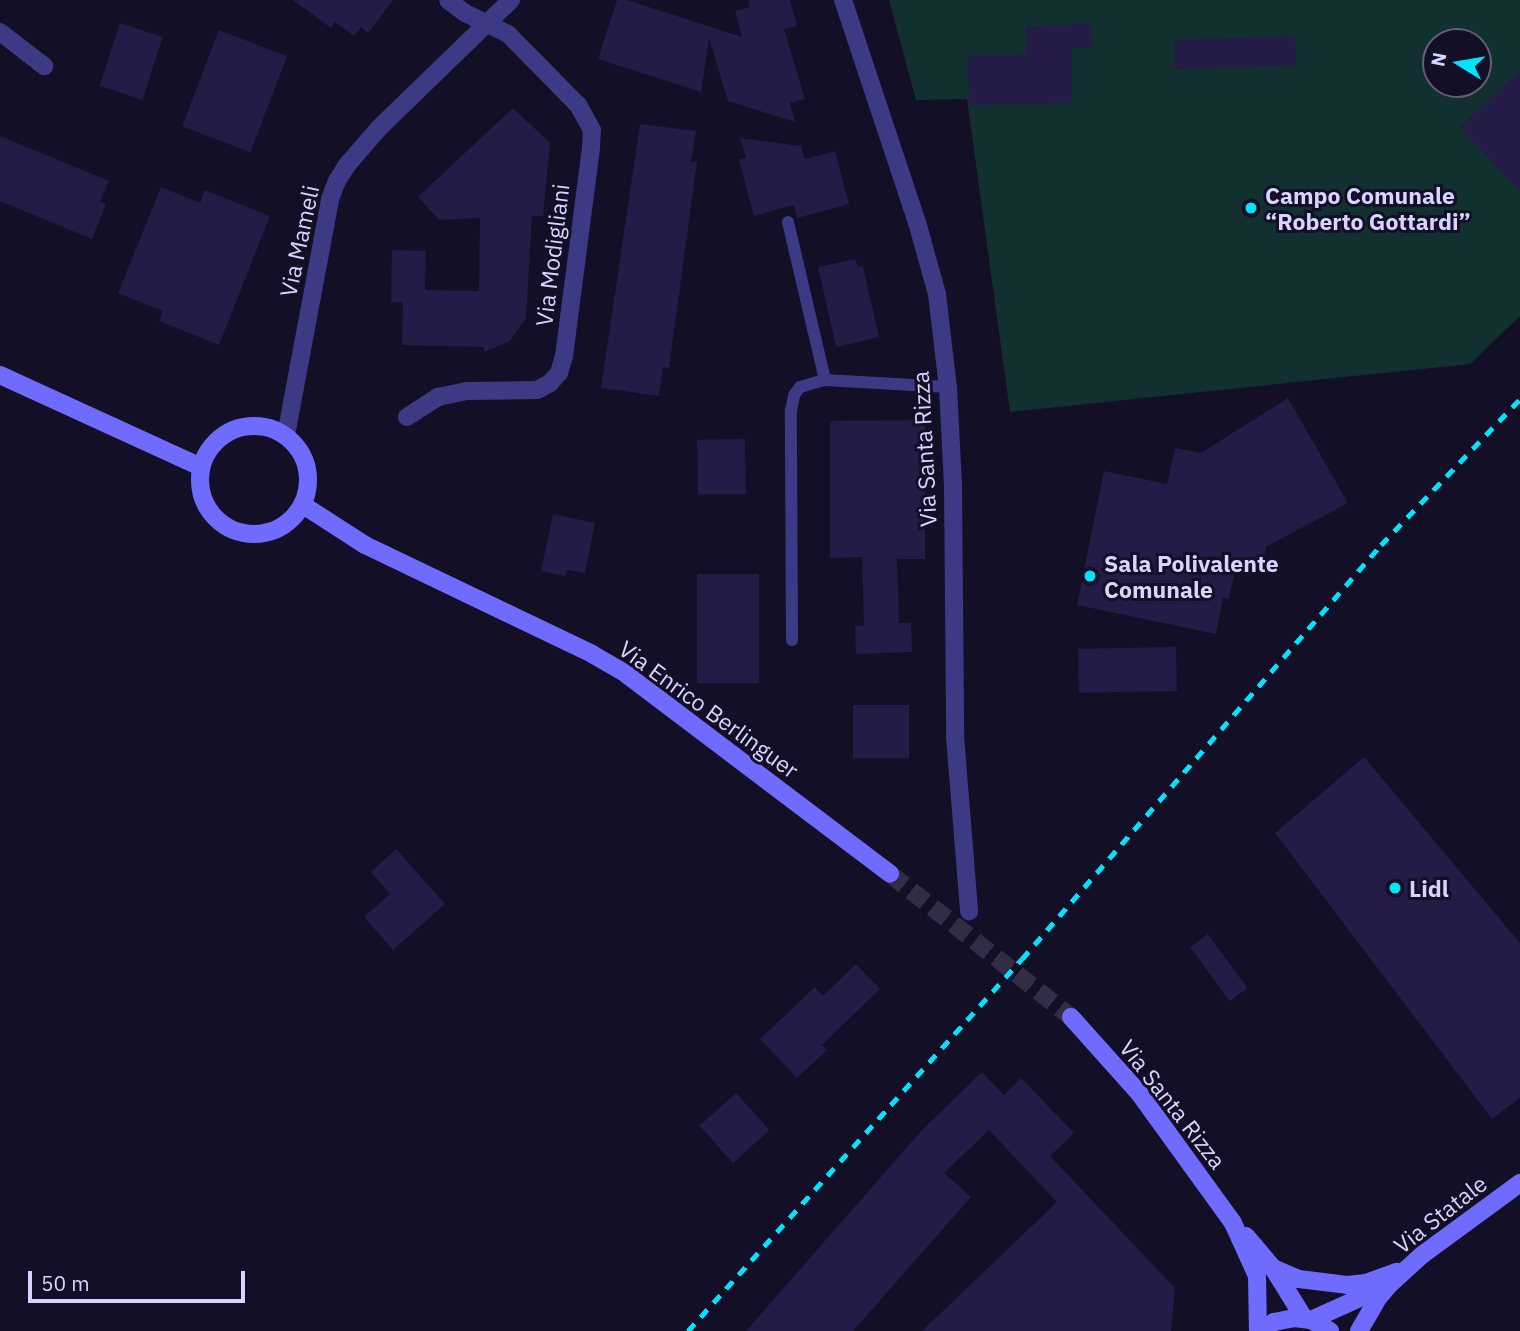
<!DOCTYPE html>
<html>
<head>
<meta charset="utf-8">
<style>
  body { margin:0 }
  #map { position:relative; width:1520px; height:1331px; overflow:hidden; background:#130f26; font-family:"IBM Plex Sans",sans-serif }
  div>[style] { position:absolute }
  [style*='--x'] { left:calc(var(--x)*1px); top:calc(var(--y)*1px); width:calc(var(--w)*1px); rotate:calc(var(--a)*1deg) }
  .green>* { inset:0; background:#12302f }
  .building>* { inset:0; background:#241b47; transform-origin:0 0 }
  .secondary-tunnel>* { height:18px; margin-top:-9px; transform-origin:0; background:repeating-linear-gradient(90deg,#312d47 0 18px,transparent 0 27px) }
  .lane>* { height:12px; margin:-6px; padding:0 6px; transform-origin:6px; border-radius:6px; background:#3d3a85 }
  .street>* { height:18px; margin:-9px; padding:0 9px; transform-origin:9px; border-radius:9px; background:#3d3a85 }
  .secondary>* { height:18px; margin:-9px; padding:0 9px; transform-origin:9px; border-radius:9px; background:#6f6bff }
  .secondary>.ring { margin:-9px; padding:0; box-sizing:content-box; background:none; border:18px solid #6f6bff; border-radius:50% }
  .rail>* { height:5px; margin-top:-2.5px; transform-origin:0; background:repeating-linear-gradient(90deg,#00e5ff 0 10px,transparent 0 19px) }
  .dots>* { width:19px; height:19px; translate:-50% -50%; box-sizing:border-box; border:4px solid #130f26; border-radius:50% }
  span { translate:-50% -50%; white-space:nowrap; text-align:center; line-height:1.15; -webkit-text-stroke:6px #130f26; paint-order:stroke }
  .poi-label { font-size:23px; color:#d9d4ff; font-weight:700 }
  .left { translate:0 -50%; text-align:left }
  .street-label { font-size:23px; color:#d9d4ff }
  .north { position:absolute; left:1422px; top:28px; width:70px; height:70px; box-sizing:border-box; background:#130f26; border:2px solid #625e7d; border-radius:50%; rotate:281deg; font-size:19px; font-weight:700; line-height:28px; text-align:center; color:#d9d4ff }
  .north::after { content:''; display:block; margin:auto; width:24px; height:32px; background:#00e5ff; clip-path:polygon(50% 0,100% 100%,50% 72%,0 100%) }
  .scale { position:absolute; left:28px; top:1271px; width:217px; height:32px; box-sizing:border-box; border:4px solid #d9d4ff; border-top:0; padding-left:9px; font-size:21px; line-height:24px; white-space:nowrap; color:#d9d4ff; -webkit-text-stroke:5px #130f26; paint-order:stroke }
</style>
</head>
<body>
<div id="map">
  <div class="green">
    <div style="clip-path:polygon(evenodd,889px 0,1520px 0,1520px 316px,1470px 364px,1010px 412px,967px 99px,916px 100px,889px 0,1436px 42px,1478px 42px,1478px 84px,1436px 84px,1436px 42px)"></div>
  </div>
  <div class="building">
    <div style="clip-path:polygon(293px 0,393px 0,368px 33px,361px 27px,354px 36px,335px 22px,331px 28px)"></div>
    <div style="clip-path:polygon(617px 0,627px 0,742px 37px,735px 11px,750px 7px,748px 0,790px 0,797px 26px,784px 29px,805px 99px,790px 103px,795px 122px,728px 101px,709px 38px,701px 92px,598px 59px)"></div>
    <div style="left:120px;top:23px;width:45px;height:66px;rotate:18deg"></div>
    <div style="clip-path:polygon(1091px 24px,1092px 48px,1072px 48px,1072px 103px,969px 105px,968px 56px,1026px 55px,1026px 26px)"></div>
    <div style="left:219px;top:30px;width:73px;height:103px;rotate:21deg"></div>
    <div style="left:1295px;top:36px;width:29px;height:121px;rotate:88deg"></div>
    <div style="clip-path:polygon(1520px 70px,1520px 191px,1460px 127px)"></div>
    <div style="clip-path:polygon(513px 108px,550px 143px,543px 216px,532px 216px,526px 318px,510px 341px,484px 352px,484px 347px,402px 345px,403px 302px,391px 302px,392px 250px,426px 251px,425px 290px,479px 291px,480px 218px,439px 220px,418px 197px)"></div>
    <div style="clip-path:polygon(640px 124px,696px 131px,691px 162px,697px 162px,684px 257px,669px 368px,663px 367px,659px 396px,601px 388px)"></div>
    <div style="clip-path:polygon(0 136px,109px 181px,100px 201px,106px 204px,92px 239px,0 201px)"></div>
    <div style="clip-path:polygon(740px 138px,801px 146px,805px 159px,835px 151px,849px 204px,797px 218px,794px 205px,754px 216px,739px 160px,746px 158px)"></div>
    <div style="clip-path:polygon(161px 187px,200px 203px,205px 190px,270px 216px,219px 345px,159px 321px,163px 311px,118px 293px)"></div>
    <div style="clip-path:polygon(855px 259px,858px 267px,863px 266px,879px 337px,836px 347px,818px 267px)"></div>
    <div style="clip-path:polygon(1288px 398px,1348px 503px,1266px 547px,1263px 566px,1237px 561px,1229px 599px,1223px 598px,1216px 634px,1077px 605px,1104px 471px,1167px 484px,1175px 448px,1201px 453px)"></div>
    <div style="clip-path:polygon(925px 420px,925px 559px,897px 559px,899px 623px,911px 623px,912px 652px,856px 654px,855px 626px,864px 626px,862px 557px,830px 558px,830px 421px)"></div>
    <div style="left:745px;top:439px;width:55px;height:48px;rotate:89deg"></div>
    <div style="clip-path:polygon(553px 514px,595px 523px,585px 573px,567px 570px,565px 576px,541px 571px)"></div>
    <div style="left:697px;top:574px;width:62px;height:109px"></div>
    <div style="left:1176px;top:647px;width:44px;height:98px;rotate:89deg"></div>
    <div style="left:853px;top:705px;width:56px;height:53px"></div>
    <div style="clip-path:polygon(1364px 757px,1520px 943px,1520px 1098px,1492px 1119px,1275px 833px)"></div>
    <div style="clip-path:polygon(396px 849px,445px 904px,393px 950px,364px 917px,390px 894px,371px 872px)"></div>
    <div style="left:1208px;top:934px;width:67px;height:22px;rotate:54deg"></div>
    <div style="clip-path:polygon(856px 964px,880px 989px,822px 1045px,827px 1050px,797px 1078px,760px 1039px,815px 987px,823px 996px)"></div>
    <div style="clip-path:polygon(982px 1072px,1004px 1095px,1021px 1078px,1074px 1133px,1050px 1156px,1175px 1288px,1171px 1331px,922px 1331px,1057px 1202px,989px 1130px,944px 1173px,971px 1197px,853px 1331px,746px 1331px,923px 1129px)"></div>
    <div style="left:736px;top:1093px;width:50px;height:49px;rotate:48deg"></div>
  </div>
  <div class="secondary-tunnel">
    <div style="--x:890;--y:874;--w:231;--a:38.3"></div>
  </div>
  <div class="lane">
    <div style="--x:788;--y:222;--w:162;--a:76.8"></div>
    <div style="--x:792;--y:640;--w:229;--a:-90.3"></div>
    <div style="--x:791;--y:411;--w:16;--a:-79"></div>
    <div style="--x:794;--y:395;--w:10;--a:-53"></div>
    <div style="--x:800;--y:387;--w:26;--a:-16"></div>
    <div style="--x:825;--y:380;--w:123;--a:3.3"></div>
  </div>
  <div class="street">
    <div style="--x:843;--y:0;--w:234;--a:71.6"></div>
    <div style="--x:917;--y:222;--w:75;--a:74.5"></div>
    <div style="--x:937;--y:294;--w:94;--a:83.3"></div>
    <div style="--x:948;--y:387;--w:98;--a:87.1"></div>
    <div style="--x:953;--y:485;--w:251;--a:89.5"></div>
    <div style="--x:955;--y:736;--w:176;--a:85.4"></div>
    <div style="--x:0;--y:32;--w:56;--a:37.7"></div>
    <div style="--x:407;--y:417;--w:37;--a:-33"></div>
    <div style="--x:438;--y:397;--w:29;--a:-12"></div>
    <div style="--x:466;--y:391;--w:71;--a:-0.8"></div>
    <div style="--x:537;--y:390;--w:15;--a:-28"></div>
    <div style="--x:550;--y:383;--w:13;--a:-48"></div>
    <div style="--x:559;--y:373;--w:18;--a:-74"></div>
    <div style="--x:564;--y:356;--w:211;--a:-82.6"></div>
    <div style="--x:591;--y:147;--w:17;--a:-87"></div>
    <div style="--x:592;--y:130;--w:29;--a:-119"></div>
    <div style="--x:578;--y:105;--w:100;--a:-134.6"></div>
    <div style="--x:508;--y:34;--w:48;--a:-154"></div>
    <div style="--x:465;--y:13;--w:21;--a:-143"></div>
    <div style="--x:286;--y:435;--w:240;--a:-79.4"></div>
    <div style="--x:330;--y:199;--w:19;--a:-69"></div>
    <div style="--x:337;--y:181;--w:19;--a:-58"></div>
    <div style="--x:347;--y:165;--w:49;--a:-49.1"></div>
    <div style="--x:379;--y:128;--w:184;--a:-44.1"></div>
  </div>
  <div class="secondary">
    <div style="--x:0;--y:375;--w:221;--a:24.6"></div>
    <div class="ring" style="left:200px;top:426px;width:90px;height:90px"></div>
    <div style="--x:303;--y:505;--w:74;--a:32.8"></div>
    <div style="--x:365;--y:545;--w:252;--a:25.6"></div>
    <div style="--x:592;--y:654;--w:39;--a:30"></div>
    <div style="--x:626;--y:674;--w:331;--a:37.1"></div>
    <div style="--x:1071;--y:1017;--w:102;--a:48.2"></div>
    <div style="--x:1139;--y:1093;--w:160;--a:54.1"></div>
    <div style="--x:1233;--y:1223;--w:58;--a:65.6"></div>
    <div style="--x:1257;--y:1276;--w:55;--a:89"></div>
    <div style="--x:1246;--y:1236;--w:42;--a:49.8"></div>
    <div style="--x:1273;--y:1268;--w:28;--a:23"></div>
    <div style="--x:1299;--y:1279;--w:48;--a:7.1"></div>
    <div style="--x:1347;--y:1285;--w:19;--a:-6"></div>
    <div style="--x:1366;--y:1283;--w:33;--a:-20"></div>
    <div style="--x:1273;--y:1268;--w:59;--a:58.2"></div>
    <div style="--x:1311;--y:1320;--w:80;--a:-24.3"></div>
    <div style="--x:1261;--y:1331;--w:16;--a:-35"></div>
    <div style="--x:1274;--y:1322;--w:20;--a:-11"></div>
    <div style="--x:1294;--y:1318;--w:17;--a:7"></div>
    <div style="--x:1311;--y:1320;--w:22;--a:30"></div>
    <div style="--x:1359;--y:1331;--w:39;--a:-60"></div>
    <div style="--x:1379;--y:1297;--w:17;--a:-50"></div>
    <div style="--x:1390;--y:1284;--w:43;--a:-42.2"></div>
    <div style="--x:1422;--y:1255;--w:122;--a:-36.3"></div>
  </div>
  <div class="rail">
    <div style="--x:688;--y:1331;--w:500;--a:-48.1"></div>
    <div style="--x:1022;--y:959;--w:548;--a:-49.07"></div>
    <div style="--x:1381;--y:545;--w:202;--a:-46.4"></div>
  </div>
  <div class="dots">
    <div style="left:1251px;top:208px;background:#00e5ff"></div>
    <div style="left:1090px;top:576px;background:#00e5ff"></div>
    <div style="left:1395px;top:888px;background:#00e5ff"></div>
  </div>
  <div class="poi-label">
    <span class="left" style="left:1265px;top:208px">Campo Comunale<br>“Roberto Gottardi”</span>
    <span class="left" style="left:1104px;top:576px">Sala Polivalente<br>Comunale</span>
    <span class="left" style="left:1409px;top:888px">Lidl</span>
  </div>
  <div class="street-label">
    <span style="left:299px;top:241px;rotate:-78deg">Via Mameli</span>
    <span style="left:552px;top:255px;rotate:-83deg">Via Modigliani</span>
    <span style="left:924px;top:449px;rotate:-93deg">Via Santa Rizza</span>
    <span style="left:709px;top:709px;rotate:36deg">Via Enrico Berlinguer</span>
    <span style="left:1173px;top:1104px;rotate:52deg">Via Santa Rizza</span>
    <span style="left:1440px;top:1214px;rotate:-38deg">Via Statale</span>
  </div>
  <div class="north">N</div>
  <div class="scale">50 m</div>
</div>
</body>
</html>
